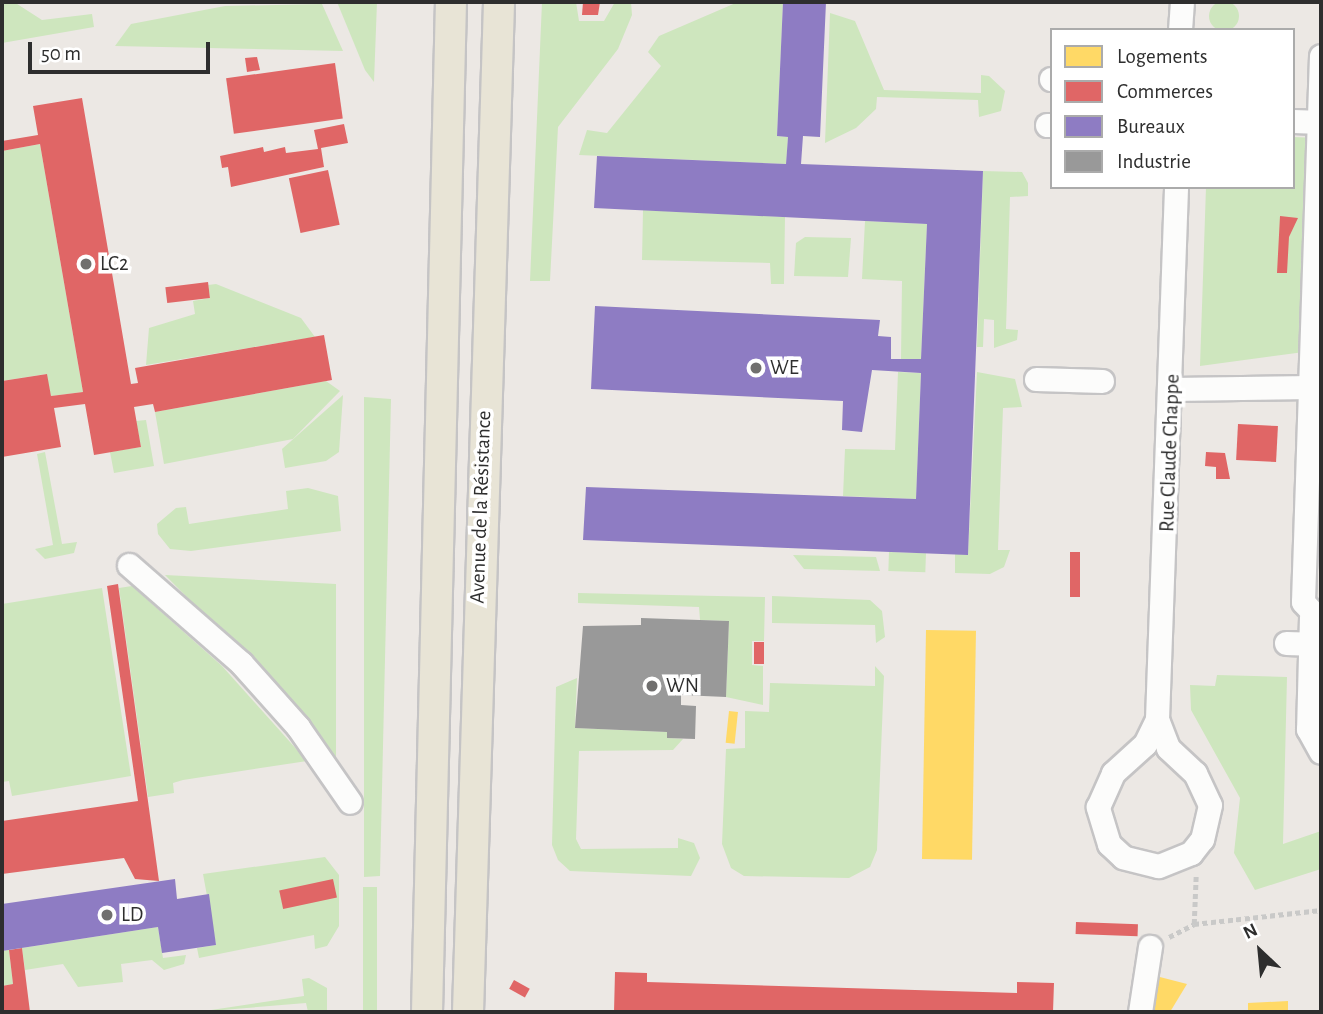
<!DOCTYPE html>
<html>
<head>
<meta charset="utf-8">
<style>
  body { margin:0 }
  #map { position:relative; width:1323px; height:1014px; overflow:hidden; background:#ece8e4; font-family:"Alegreya Sans",sans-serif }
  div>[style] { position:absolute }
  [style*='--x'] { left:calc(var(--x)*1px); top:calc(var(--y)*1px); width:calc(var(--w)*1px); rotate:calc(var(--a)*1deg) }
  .green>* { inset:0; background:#cee6be; transform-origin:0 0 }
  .round { border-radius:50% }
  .homes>* { inset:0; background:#ffd966; transform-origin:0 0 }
  .shops>* { inset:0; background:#e06666; transform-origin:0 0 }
  .offices>* { inset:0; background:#8e7cc3 }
  .industry>* { inset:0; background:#999 }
  .path>* { height:4.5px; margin-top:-2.25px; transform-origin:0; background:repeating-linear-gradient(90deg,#c9c9c8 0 5px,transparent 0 8.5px) }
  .roads { filter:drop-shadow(2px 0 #c5c4c5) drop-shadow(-2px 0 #c5c4c5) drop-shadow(0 2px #c5c4c5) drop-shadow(0 -2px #c5c4c5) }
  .minor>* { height:23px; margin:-11.5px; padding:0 11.5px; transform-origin:11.5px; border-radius:11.5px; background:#fcfcfb }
  .major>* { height:30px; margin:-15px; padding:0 15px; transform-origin:15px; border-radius:15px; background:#e8e4d6 }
  .dots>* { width:19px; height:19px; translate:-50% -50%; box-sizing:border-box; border:4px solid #fff; border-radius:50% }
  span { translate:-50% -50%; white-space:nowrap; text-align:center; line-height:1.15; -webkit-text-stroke:7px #fff; paint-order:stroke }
  .poi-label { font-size:21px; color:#2e2e2e }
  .left { translate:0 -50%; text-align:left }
  .street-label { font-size:21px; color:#2e2e2e }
  .frame { position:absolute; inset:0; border:4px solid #2e2e2e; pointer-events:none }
  .legend { position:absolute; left:1050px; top:28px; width:245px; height:161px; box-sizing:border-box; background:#fff; border:2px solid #ababab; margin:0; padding:9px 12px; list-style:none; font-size:21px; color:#2e2e2e }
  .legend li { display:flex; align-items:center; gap:14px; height:35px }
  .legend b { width:35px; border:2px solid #ababab }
  .north { position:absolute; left:1225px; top:916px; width:70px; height:70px; -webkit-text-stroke:5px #fff; paint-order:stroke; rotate:334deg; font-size:19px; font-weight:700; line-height:28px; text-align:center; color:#2e2e2e }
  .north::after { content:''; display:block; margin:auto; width:24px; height:32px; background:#2e2e2e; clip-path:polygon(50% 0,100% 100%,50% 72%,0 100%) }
  .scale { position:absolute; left:28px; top:42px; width:182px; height:32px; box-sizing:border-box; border:4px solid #2e2e2e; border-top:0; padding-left:9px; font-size:21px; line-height:24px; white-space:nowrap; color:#2e2e2e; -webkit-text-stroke:5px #fff; paint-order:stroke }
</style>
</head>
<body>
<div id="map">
  <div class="green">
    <div class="round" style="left:1209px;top:1px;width:30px;height:30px"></div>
    <div style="clip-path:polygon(2px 2px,14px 2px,42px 20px,92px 14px,94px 27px,2px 43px)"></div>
    <div style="clip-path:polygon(337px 2px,377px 2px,374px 82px,365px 70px)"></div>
    <div style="clip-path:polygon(542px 2px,576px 2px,579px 21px,604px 21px,615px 2px,631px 2px,632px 15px,618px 49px,558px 127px,550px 281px,530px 281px)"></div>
    <div style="clip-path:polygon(738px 2px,783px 2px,777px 136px,788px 137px,786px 164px,579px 155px,587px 130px,607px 133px,661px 66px,648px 52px,659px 36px)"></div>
    <div style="clip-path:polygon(322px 4px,343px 51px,115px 46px,131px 24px,225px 6px)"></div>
    <div style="clip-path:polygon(830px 13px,855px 21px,884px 90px,981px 93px,981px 75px,989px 76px,1005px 91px,1001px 111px,979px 117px,978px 100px,877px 97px,876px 109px,856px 128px,825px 143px)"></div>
    <div style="clip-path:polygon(1293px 137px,1318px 138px,1304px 352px,1200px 366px,1206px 187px,1293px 187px)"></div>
    <div style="clip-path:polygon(40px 144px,83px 392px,51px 396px,46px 374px,2px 381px,2px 151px)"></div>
    <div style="clip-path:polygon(983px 171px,1022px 172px,1028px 183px,1028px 196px,1010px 197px,1006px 329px,1018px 330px,1017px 340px,994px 348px,994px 320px,984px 319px,983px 347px,977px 347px)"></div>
    <div style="clip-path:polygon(643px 210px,785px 217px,784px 284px,771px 284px,770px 263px,642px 260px)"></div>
    <div style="clip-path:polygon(865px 221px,927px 224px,921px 359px,901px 359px,902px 281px,862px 279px)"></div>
    <div style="clip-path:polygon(805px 237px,851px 238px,848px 277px,794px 276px,796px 243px)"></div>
    <div style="clip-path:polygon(216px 284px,301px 318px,315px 337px,146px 365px,149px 328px,195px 314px,193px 301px,210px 298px,208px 285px)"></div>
    <div style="clip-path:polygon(898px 372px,921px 373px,916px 499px,843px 496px,845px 449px,895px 450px)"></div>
    <div style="clip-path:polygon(977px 372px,1015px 379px,1022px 407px,1003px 408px,998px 550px,1010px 550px,1004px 567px,990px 574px,955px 573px,955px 554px,968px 554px)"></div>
    <div style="clip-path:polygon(326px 381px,340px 391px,293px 439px,164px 464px,155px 412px)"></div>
    <div style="clip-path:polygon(343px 395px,339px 452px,326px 461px,285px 468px,282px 449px)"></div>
    <div style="clip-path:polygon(364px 397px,391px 399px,380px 876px,364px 877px)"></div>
    <div style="clip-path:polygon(146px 420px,154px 466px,114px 473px,110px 452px,141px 447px,136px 421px)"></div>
    <div style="clip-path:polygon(45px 452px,62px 544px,77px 542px,74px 553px,45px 559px,35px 549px,53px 545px,37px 454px)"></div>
    <div style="clip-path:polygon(308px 488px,338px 496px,341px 531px,191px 551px,170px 549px,158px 534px,157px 524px,176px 508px,186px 507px,189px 524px,288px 509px,286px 491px)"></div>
    <div style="left:889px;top:552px;width:37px;height:19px;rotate:2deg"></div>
    <div style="clip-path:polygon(793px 555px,876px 557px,880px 571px,804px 569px)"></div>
    <div style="clip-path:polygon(165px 575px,336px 584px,336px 763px,306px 718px)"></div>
    <div style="clip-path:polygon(132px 586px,222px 666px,307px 761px,183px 780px,173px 783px,174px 793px,148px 797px,119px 588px)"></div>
    <div style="clip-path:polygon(102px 588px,131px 776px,12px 796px,9px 781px,2px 782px,2px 604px)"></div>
    <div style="clip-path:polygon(578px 593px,765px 597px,764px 641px,752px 641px,752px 665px,763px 666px,763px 705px,726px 697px,729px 621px,700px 620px,699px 607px,578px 603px)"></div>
    <div style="clip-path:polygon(772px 596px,870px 600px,882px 611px,885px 637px,876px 643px,875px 625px,772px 623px)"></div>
    <div style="clip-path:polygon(875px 666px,884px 676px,877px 850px,870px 867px,849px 878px,744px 876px,731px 868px,722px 844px,726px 749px,745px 748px,745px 711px,769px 712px,770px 683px,875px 686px)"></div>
    <div style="clip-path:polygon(1217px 675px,1287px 677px,1283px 844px,1321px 831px,1321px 869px,1255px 890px,1234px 853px,1240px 798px,1191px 710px,1190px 685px,1215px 686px)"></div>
    <div style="clip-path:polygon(577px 678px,575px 728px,667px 732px,668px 738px,683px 739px,673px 750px,579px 751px,576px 839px,581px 849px,678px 848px,678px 838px,694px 843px,700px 858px,691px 876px,570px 871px,558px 860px,552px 845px,556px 687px)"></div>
    <div style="clip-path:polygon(325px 857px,339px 875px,339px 926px,327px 946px,315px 949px,314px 935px,199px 958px,197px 948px,216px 945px,203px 874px)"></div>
    <div style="left:377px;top:887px;width:125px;height:14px;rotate:90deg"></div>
    <div style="clip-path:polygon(158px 927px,163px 958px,186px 955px,184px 964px,164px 970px,152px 960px,121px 964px,123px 982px,78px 987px,63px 964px,25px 970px,22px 948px)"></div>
    <div style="clip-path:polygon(9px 950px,13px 984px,2px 986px,2px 951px)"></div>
    <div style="clip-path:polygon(309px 978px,327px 988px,327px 1012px,308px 1012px,306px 1003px,198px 1012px,304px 996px,302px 979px)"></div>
  </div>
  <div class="homes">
    <div style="left:926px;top:630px;width:50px;height:229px;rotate:1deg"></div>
    <div style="left:729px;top:711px;width:9px;height:32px;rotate:6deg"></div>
    <div style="clip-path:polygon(1156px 976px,1187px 984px,1170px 1012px,1145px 1012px)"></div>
    <div style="clip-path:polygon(1288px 1001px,1288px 1012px,1248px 1012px,1248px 1003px)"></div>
  </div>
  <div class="shops">
    <div style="clip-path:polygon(583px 2px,600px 2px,598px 15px,582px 15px)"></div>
    <div style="clip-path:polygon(257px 57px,260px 70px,247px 72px,245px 58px)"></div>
    <div style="left:335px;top:63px;width:56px;height:110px;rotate:82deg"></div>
    <div style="clip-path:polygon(82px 98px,131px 384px,138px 383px,135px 368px,324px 335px,332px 380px,155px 412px,153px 404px,134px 407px,141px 447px,94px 455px,85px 404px,54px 408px,61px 447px,2px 457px,2px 381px,47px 374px,51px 396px,83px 392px,40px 144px,2px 151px,2px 141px,38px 135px,33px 106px)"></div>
    <div style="clip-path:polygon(344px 124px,348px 143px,321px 148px,324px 167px,231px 187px,228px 167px,222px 168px,220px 156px,263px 147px,264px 152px,285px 147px,286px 153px,318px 149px,314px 130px)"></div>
    <div style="left:328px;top:170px;width:56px;height:40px;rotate:78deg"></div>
    <div style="clip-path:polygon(1280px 216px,1298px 218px,1289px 237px,1287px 273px,1277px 273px)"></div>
    <div style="left:208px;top:282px;width:16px;height:43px;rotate:83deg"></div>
    <div style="left:1238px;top:424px;width:40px;height:36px;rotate:3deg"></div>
    <div style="clip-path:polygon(1206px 452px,1225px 453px,1230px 479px,1216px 479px,1216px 467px,1205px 466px)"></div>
    <div style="left:1070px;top:552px;width:10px;height:45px"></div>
    <div style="clip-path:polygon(118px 584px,159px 881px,135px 879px,124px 858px,2px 874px,2px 821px,138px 801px,107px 586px)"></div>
    <div style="left:764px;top:642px;width:22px;height:10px;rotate:90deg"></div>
    <div style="left:333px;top:879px;width:19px;height:55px;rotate:78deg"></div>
    <div style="left:1076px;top:922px;width:62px;height:12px;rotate:2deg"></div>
    <div style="clip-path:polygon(22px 948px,30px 1012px,2px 1012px,2px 986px,13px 984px,9px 950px)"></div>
    <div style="clip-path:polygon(615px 972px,647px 973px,647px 982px,1017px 993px,1017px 982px,1054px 983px,1053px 1012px,614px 1012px)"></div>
    <div style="left:514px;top:980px;width:18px;height:10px;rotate:29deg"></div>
  </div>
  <div class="offices">
    <div style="clip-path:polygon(783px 2px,826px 2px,820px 137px,803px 136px,801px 164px,983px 171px,968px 555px,583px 540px,586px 487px,916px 499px,921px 373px,872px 370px,862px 432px,842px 430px,843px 401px,591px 389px,595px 306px,880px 320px,878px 336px,891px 337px,891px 359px,921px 359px,927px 224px,594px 208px,597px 156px,786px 164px,788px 137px,777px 136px)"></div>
    <div style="clip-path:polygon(175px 879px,177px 899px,209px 894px,216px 945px,162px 953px,158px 927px,2px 951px,2px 904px)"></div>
  </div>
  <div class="industry">
    <div style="clip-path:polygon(641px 618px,729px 621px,726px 697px,681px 695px,681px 705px,696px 706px,695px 739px,667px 738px,667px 732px,575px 728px,583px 626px,641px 625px)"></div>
  </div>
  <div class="path">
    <div style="--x:1194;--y:924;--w:50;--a:-87.7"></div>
    <div style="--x:1169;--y:937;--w:28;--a:-27"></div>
    <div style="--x:1194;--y:924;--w:128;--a:-6.3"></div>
  </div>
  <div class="roads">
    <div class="minor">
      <div style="--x:1180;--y:30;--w:28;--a:-86"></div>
      <div style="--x:1321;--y:56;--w:546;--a:91.89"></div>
      <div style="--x:1303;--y:602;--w:26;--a:47"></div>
      <div style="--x:1051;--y:79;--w:1;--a:0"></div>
      <div style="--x:1293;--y:121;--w:28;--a:2"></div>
      <div style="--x:1047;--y:125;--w:5;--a:0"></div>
      <div style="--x:1036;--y:379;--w:66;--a:1.7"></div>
      <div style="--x:1173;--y:389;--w:137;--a:-0.8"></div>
      <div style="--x:129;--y:565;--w:149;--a:41.2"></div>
      <div style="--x:241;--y:663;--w:86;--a:48.3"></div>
      <div style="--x:298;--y:727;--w:91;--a:55.3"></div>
      <div style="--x:1311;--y:617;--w:112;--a:91.5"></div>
      <div style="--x:1308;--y:729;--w:26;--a:61"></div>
      <div style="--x:1286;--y:643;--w:24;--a:2"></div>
      <div style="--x:1157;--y:719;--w:532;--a:-87.95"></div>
      <div style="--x:1157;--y:719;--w:31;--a:69"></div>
      <div style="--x:1168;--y:748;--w:37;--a:43"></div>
      <div style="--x:1195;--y:773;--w:35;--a:65"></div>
      <div style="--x:1210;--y:805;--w:35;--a:103"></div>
      <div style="--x:1202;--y:839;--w:18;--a:128"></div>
      <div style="--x:1191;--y:853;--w:35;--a:158"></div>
      <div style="--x:1158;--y:866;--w:36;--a:-166"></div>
      <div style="--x:1123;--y:857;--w:19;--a:-137"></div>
      <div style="--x:1109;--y:844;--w:39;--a:-107"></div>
      <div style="--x:1098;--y:807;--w:37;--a:-66"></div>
      <div style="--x:1113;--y:773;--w:43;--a:-42.2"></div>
      <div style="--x:1145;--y:744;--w:28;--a:-64"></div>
      <div style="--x:1140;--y:1012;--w:66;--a:-81.3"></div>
    </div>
    <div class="major">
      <div style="--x:427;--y:1012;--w:1010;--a:-88.64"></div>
      <div style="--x:468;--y:1012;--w:1010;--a:-88.24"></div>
    </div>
  </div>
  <div class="dots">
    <div style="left:86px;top:264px;background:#706f6e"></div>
    <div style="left:756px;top:368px;background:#706f6e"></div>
    <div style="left:652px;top:686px;background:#706f6e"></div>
    <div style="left:107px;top:915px;background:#706f6e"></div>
  </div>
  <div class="poi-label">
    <span class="left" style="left:100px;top:264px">LC2</span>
    <span class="left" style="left:770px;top:368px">WE</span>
    <span class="left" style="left:666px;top:686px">WN</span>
    <span class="left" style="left:121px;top:915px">LD</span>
  </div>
  <div class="street-label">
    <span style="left:1170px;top:453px;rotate:-88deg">Rue Claude Chappe</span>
    <span style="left:481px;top:507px;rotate:-88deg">Avenue de la Résistance</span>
  </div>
  <div class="frame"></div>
  <ul class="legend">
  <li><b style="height:19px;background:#ffd966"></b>Logements</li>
  <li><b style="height:19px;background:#e06666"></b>Commerces</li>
  <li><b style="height:19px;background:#8e7cc3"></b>Bureaux</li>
  <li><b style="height:19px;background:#999"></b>Industrie</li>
  </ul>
  <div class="north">N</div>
  <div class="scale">50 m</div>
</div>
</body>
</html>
